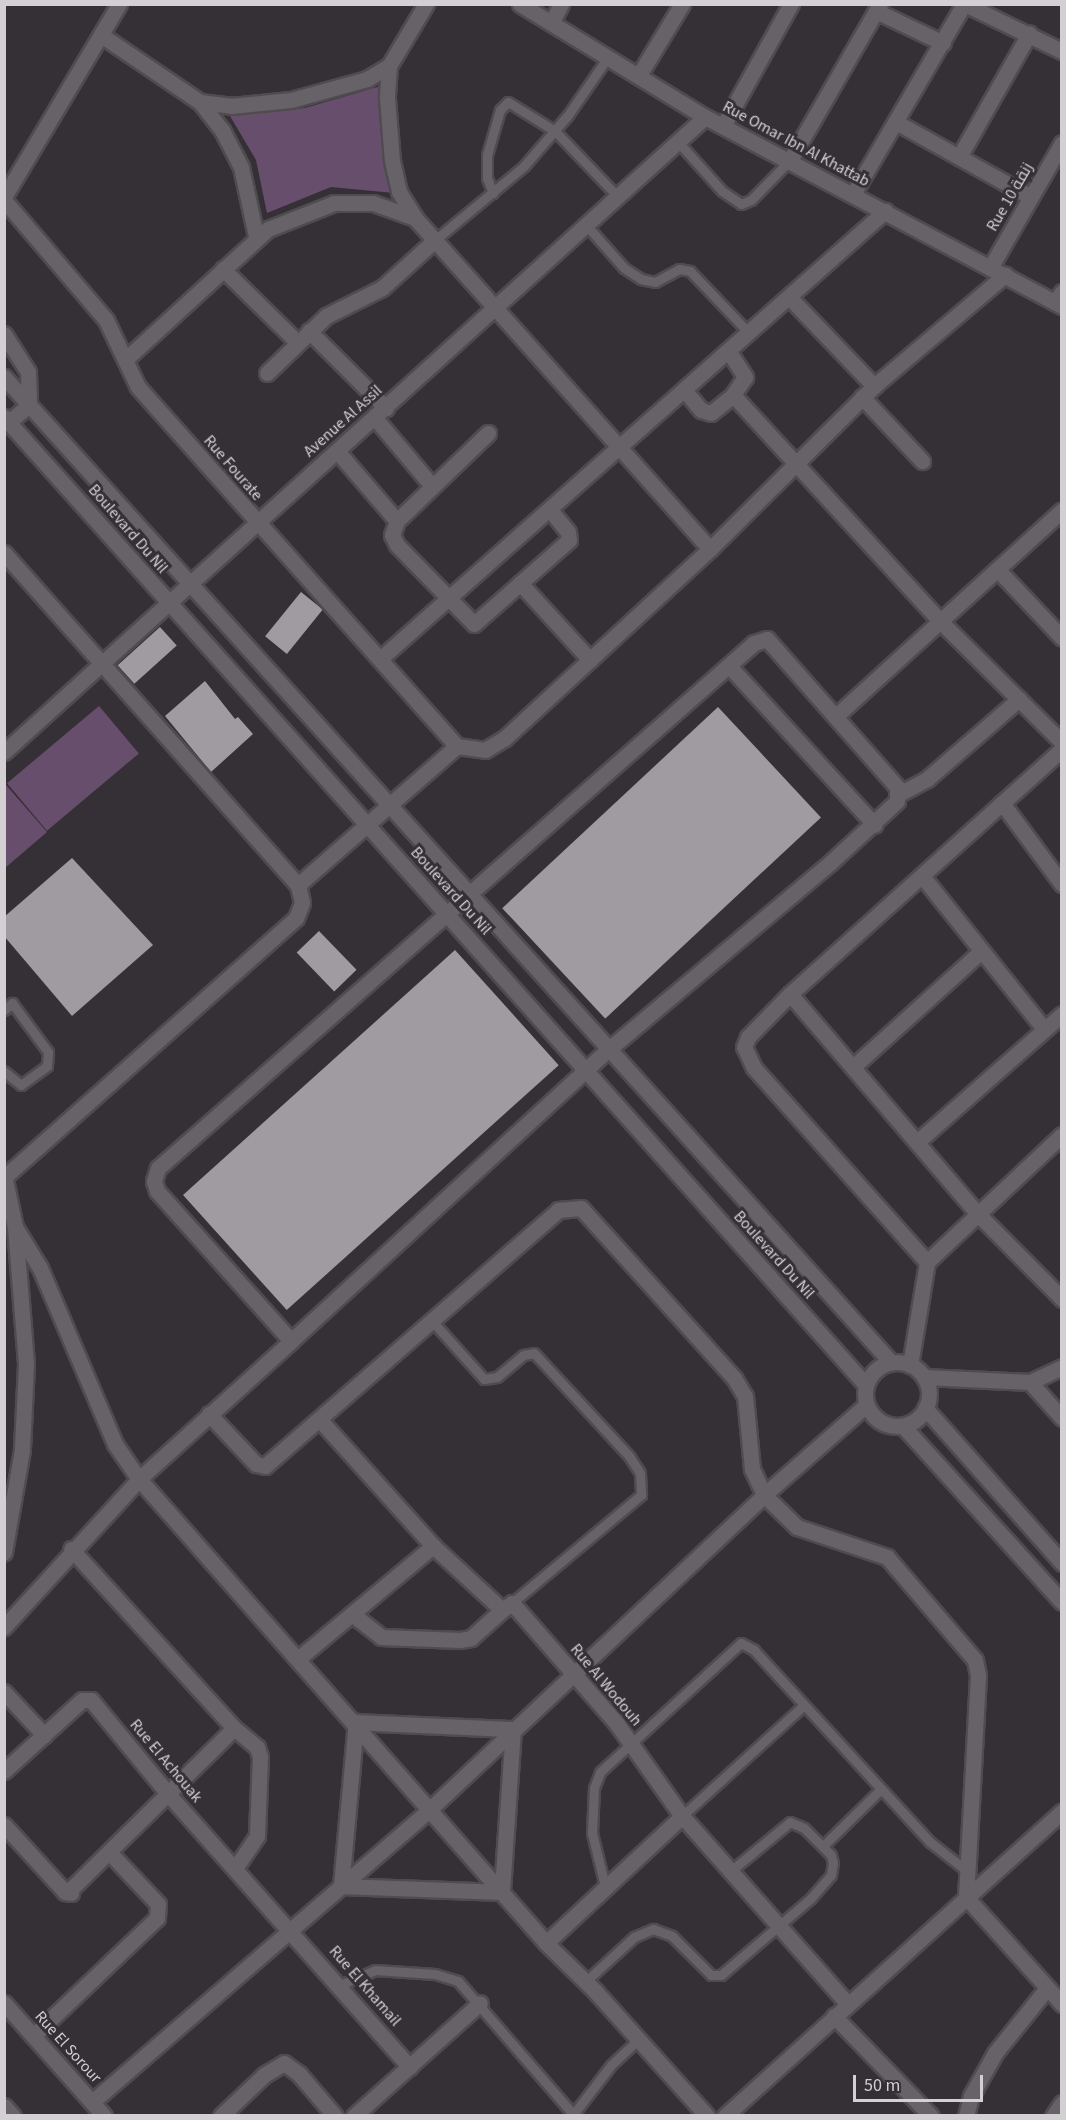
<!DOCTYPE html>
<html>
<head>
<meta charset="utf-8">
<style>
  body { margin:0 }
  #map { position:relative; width:1066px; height:2120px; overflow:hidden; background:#353036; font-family:"Source Sans 3",Cairo,sans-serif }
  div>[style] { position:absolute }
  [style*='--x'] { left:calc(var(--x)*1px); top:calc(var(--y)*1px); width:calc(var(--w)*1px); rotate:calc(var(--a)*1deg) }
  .green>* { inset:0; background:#684e6d; transform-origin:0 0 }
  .building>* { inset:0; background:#a09aa1; transform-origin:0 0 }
  .roads { filter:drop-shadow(2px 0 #4f4c50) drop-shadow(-2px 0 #4f4c50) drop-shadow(0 2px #4f4c50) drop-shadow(0 -2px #4f4c50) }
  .service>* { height:9px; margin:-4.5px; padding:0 4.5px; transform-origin:4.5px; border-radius:4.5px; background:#676268 }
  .minor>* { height:15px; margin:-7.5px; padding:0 7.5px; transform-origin:7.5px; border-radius:7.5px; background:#676268 }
  .tertiary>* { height:15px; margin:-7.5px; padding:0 7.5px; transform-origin:7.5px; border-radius:7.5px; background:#676268 }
  .tertiary>.ring { margin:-7.5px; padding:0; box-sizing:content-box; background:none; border:15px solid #676268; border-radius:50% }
  span { translate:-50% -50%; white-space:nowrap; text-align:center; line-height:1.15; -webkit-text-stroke:6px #353036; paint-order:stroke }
  .street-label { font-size:16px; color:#d3d0d3 }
  .frame { position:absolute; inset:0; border:6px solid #d3d0d3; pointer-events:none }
  .scale { position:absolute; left:853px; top:2075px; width:130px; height:27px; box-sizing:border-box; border:3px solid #d3d0d3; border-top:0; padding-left:8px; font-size:18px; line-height:21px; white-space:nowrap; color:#d3d0d3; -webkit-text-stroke:4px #353036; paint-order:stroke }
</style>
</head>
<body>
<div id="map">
  <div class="green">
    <div style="clip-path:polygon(381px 86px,381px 135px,394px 193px,331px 187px,267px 213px,256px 160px,230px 116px,305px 108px)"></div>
    <div style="left:99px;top:706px;width:62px;height:120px;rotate:50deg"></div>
    <div style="clip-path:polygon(6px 785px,47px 832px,5px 868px,4px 786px)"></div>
  </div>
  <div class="building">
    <div style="left:301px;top:592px;width:28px;height:57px;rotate:39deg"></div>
    <div style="left:160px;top:627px;width:25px;height:57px;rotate:48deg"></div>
    <div style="clip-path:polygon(205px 681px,235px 719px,238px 717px,253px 734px,211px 772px,165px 716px)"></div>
    <div style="left:718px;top:707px;width:151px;height:295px;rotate:47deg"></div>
    <div style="clip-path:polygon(72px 858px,153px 945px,72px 1016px,4px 936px,4px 917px)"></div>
    <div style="left:319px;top:931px;width:54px;height:31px;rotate:46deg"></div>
    <div style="left:455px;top:950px;width:155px;height:366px;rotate:48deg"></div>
  </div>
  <div class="roads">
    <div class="service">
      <div style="--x:679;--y:143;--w:64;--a:48.1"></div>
      <div style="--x:722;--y:191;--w:23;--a:34"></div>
      <div style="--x:741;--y:204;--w:11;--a:-22"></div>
      <div style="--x:751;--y:200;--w:56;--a:-45.7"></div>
      <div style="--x:493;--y:193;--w:16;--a:-112"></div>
      <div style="--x:487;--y:178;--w:23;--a:-90"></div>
      <div style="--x:487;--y:155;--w:47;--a:-73.9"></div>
      <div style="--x:500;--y:110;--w:11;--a:-45"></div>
      <div style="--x:508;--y:102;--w:55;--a:31.7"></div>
      <div style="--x:555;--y:131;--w:93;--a:46.3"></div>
      <div style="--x:587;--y:226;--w:56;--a:48.6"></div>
      <div style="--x:624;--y:268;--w:20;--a:33"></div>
      <div style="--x:641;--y:279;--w:14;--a:12"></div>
      <div style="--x:655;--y:282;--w:27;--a:-28"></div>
      <div style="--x:679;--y:269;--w:11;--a:10"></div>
      <div style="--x:690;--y:271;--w:87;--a:46.4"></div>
      <div style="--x:435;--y:240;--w:116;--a:-39.7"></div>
      <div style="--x:524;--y:166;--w:67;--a:-49.2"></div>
      <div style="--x:568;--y:115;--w:70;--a:-55.4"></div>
      <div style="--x:4;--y:1010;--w:11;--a:-41"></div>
      <div style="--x:12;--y:1003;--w:61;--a:53.7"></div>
      <div style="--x:48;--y:1052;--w:14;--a:94"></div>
      <div style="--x:47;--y:1066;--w:32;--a:144"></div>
      <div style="--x:21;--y:1085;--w:22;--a:-141"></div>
      <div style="--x:433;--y:1322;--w:76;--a:48.2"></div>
      <div style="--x:484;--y:1379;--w:13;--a:-9"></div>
      <div style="--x:497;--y:1377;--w:34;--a:-40"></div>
      <div style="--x:523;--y:1355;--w:11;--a:-10"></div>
      <div style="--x:534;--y:1353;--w:140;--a:47.3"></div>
      <div style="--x:629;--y:1456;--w:20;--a:57"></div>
      <div style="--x:640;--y:1473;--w:22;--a:87"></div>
      <div style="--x:641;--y:1495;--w:168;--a:140.1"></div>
      <div style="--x:682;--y:1816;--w:164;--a:-42.3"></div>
      <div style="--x:823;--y:1846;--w:80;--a:-44.5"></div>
      <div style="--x:605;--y:1886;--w:55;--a:-103.8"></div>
      <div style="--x:592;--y:1833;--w:45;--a:-87.5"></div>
      <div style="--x:594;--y:1788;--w:17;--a:-69"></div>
      <div style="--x:600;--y:1772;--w:191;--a:-42.5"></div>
      <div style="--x:741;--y:1643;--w:15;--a:28"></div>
      <div style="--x:754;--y:1650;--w:260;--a:47.5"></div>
      <div style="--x:930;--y:1842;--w:47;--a:38.1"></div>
      <div style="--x:586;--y:1981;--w:65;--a:-42.5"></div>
      <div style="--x:634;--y:1937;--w:21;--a:-23"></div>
      <div style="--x:653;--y:1929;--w:20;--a:20"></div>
      <div style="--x:672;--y:1936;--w:55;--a:45"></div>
      <div style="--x:711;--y:1975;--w:10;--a:0"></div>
      <div style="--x:721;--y:1975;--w:118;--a:-40.5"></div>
      <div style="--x:811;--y:1898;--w:30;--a:-49"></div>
      <div style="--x:831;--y:1875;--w:12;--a:-81"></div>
      <div style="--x:833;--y:1863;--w:8;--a:-104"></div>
      <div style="--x:831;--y:1855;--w:38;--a:-135"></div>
      <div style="--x:804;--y:1828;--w:15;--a:-157"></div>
      <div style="--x:790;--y:1822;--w:75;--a:140.4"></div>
      <div style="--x:340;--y:1985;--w:38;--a:-23"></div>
      <div style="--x:375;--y:1970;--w:60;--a:3.8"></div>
      <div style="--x:435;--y:1974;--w:24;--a:17"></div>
      <div style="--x:458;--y:1981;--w:176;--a:49.2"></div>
      <div style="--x:572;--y:2116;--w:64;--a:-52.6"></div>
      <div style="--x:611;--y:2065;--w:37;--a:-43"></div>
    </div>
    <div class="minor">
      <div style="--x:965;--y:4;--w:108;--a:25.9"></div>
      <div style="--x:876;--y:11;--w:74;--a:25.5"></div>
      <div style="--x:551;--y:23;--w:21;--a:-62"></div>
      <div style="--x:101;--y:35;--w:120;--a:34.1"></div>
      <div style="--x:200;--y:102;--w:36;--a:52"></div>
      <div style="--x:222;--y:130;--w:42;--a:62.8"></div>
      <div style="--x:241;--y:167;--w:71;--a:77.7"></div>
      <div style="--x:389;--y:66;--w:32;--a:94"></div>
      <div style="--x:387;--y:98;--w:63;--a:85.5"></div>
      <div style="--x:392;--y:161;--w:32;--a:77"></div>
      <div style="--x:399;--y:192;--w:31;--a:58"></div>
      <div style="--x:415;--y:218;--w:443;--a:48.3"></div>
      <div style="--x:639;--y:75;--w:83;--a:-58.8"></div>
      <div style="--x:200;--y:102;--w:31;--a:7"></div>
      <div style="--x:231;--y:106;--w:60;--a:-5.7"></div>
      <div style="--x:291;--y:100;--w:79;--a:-15.4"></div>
      <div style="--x:367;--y:79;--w:26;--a:-31"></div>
      <div style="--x:389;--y:66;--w:72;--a:-59.2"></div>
      <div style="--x:896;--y:122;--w:154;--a:29.1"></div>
      <div style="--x:723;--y:126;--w:140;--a:-60.9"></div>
      <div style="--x:959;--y:157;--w:142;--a:-60.4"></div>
      <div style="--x:790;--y:160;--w:180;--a:-60"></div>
      <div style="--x:853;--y:194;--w:220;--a:-59.7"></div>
      <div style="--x:4;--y:197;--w:225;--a:-59.2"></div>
      <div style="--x:4;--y:200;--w:157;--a:49.6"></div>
      <div style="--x:106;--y:320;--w:74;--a:64.5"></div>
      <div style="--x:138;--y:387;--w:480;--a:48.4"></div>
      <div style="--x:990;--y:268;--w:144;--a:-60.1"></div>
      <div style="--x:223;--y:269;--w:104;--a:44.6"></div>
      <div style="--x:790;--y:298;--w:122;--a:46.3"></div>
      <div style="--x:1055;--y:302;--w:12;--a:-55"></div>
      <div style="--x:309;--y:331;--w:109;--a:45"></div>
      <div style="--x:4;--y:334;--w:45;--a:57.7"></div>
      <div style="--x:28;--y:372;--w:33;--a:88"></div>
      <div style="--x:29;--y:405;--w:26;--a:140"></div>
      <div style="--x:9;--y:422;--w:5;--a:-169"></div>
      <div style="--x:729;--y:352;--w:30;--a:57"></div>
      <div style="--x:745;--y:377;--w:22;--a:124"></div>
      <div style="--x:733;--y:395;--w:306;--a:47.5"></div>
      <div style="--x:940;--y:621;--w:172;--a:44.8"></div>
      <div style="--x:127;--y:358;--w:191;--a:-42.5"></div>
      <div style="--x:268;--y:229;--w:71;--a:-21.5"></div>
      <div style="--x:334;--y:203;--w:39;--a:0"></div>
      <div style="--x:373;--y:203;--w:45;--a:19.7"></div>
      <div style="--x:267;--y:373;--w:82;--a:-44"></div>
      <div style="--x:326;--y:316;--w:63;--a:-26.6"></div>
      <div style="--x:382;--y:288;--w:72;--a:-42.2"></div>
      <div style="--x:685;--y:391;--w:25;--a:50"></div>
      <div style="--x:701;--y:410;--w:10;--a:17"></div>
      <div style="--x:711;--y:413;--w:28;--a:-39"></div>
      <div style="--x:862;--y:397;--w:88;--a:46.8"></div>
      <div style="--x:375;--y:418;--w:89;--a:50"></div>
      <div style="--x:488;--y:433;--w:127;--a:136"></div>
      <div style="--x:397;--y:521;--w:15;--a:110"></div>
      <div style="--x:392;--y:535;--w:11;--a:63"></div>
      <div style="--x:397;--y:545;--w:110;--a:45.7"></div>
      <div style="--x:474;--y:624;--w:127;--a:-41.5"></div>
      <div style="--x:569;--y:540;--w:8;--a:-97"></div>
      <div style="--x:568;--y:532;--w:28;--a:-129"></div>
      <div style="--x:337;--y:451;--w:92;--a:49.4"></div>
      <div style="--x:4;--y:553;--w:443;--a:48.5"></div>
      <div style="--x:298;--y:885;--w:18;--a:77"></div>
      <div style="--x:302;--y:903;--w:16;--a:112"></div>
      <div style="--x:296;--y:918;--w:389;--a:138.4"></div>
      <div style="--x:998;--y:570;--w:93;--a:46.7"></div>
      <div style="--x:520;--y:583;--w:104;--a:47.7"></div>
      <div style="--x:381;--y:658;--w:674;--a:-41.57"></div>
      <div style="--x:730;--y:667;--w:214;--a:47.5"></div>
      <div style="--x:837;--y:715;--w:304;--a:-42.3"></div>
      <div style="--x:457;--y:746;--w:28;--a:8"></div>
      <div style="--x:485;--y:750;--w:23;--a:-31"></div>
      <div style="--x:505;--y:738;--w:279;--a:-42.7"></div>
      <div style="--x:710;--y:549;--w:231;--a:-44.8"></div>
      <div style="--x:874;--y:386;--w:172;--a:-40.3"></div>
      <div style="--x:899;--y:794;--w:32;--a:-28"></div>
      <div style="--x:927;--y:779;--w:122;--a:-41"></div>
      <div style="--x:1002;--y:803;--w:101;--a:53.5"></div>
      <div style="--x:922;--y:876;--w:196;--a:51.4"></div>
      <div style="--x:298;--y:885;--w:211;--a:-41.2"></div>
      <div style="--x:790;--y:994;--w:288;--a:49.5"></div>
      <div style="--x:977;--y:1213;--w:121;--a:45.3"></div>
      <div style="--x:854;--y:1066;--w:170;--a:-42.1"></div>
      <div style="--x:917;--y:1142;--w:193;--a:-41.4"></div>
      <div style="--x:15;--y:1227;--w:48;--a:58.6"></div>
      <div style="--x:40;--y:1268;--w:191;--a:66.9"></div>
      <div style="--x:115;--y:1444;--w:42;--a:55.6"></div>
      <div style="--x:139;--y:1479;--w:617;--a:48.74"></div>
      <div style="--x:546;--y:1943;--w:70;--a:44.4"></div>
      <div style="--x:596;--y:1992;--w:166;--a:48.2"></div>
      <div style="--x:927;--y:1262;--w:260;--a:-131.7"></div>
      <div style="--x:754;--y:1068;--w:23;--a:-115"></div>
      <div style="--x:744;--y:1047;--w:11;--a:-68"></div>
      <div style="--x:748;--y:1037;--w:60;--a:-45.7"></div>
      <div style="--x:790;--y:994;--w:366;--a:-42"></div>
      <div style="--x:910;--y:1365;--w:104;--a:-80.6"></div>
      <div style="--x:927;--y:1262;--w:185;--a:-43.3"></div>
      <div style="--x:924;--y:1377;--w:106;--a:2.7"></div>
      <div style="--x:1030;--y:1382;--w:35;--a:-25"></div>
      <div style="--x:1030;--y:1382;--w:48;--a:48.4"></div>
      <div style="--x:209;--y:1414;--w:69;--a:46.8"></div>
      <div style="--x:256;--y:1464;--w:9;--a:13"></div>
      <div style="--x:265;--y:1466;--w:389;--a:-41.1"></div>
      <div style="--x:558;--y:1210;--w:23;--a:-5"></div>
      <div style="--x:581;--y:1208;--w:229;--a:48"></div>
      <div style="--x:734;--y:1378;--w:21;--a:59"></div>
      <div style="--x:745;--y:1396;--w:73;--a:84.5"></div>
      <div style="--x:752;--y:1469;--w:29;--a:65"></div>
      <div style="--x:764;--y:1495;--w:46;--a:44.1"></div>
      <div style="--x:797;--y:1527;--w:95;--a:18.4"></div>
      <div style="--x:887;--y:1557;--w:135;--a:49.5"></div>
      <div style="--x:975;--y:1660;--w:16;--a:79"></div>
      <div style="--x:978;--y:1676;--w:221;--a:93.1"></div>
      <div style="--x:966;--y:1897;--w:144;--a:48.1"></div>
      <div style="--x:320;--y:1420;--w:169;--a:48.1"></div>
      <div style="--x:433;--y:1546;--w:94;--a:42.8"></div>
      <div style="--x:502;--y:1610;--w:12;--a:-35"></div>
      <div style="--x:512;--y:1603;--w:160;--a:49"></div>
      <div style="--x:617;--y:1724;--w:113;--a:54.8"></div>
      <div style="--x:682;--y:1816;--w:251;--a:48.6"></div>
      <div style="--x:352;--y:1614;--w:37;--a:38"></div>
      <div style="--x:381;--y:1637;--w:79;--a:2.2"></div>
      <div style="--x:460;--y:1640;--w:11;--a:-10"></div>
      <div style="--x:471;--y:1638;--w:42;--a:-42.1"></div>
      <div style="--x:4;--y:1627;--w:200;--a:-47.6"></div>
      <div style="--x:139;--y:1479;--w:205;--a:-42.2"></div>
      <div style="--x:291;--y:1341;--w:432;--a:-42.6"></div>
      <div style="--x:609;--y:1049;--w:290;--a:-40.1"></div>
      <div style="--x:831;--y:862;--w:90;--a:-42.7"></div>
      <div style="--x:897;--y:801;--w:14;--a:-90"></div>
      <div style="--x:897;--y:787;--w:197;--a:-131.3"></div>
      <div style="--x:767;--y:639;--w:14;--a:163"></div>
      <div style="--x:754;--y:643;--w:794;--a:138.62"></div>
      <div style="--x:158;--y:1168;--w:14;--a:107"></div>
      <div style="--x:154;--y:1181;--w:10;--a:73"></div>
      <div style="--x:157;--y:1191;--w:201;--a:48.2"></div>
      <div style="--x:299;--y:1658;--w:175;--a:-39.9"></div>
      <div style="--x:4;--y:1692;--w:59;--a:47.1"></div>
      <div style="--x:234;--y:1728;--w:30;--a:40"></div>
      <div style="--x:257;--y:1747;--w:10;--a:73"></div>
      <div style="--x:260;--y:1757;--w:79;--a:92.2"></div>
      <div style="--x:257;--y:1836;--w:37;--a:124"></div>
      <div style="--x:4;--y:1771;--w:105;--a:-42.3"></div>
      <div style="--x:82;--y:1700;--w:9;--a:0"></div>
      <div style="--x:91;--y:1700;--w:123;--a:50.6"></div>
      <div style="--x:169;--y:1795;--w:363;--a:48.5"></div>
      <div style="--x:4;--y:1825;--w:91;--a:47.7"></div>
      <div style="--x:65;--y:1892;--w:6;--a:9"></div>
      <div style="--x:71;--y:1893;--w:4;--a:-90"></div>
      <div style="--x:71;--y:1889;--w:229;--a:-44.6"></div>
      <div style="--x:234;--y:1728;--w:242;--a:-132.3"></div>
      <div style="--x:341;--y:1886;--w:165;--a:-84.8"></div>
      <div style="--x:356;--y:1722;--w:157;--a:2.6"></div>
      <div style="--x:513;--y:1729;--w:163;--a:93.9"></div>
      <div style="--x:341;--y:1886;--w:161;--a:2.1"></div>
      <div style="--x:546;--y:1943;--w:186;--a:-43"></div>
      <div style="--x:834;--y:2016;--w:139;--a:45.9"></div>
      <div style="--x:33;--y:2036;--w:171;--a:-43.6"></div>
      <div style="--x:157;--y:1918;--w:14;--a:-86"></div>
      <div style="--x:158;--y:1904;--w:70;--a:-133.3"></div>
      <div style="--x:92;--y:2102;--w:447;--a:-40.9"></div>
      <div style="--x:430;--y:1809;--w:458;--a:-43.2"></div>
      <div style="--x:764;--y:1495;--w:136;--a:-41.4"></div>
      <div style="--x:4;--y:2106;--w:13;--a:48"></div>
      <div style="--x:221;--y:2116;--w:59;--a:-43.6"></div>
      <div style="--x:264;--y:2075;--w:23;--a:-31"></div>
      <div style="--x:284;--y:2063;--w:19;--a:36"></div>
      <div style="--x:299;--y:2074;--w:55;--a:49.4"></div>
      <div style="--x:354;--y:2116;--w:169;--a:-41.9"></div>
      <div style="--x:725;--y:2116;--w:454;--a:-42.1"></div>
      <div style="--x:966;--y:2116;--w:21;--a:-76"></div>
      <div style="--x:971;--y:2096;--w:49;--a:-60.8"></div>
      <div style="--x:995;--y:2053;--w:83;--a:-51.3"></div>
      <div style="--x:1053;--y:2116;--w:16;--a:-55"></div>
    </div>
    <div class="tertiary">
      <div style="--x:520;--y:4;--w:217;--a:31.4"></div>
      <div style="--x:705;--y:117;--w:404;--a:27.9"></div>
      <div style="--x:4;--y:377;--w:1326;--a:48"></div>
      <div style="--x:4;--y:417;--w:1296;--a:48.32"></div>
      <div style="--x:4;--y:752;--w:946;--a:-42.17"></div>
      <div style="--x:4;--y:1175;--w:53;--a:78.1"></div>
      <div style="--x:15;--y:1227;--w:137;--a:85.4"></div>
      <div style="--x:26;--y:1364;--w:86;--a:92.7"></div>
      <div style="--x:22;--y:1450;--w:104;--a:100"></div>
      <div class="ring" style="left:865px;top:1362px;width:49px;height:49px"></div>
      <div style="--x:925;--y:1408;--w:207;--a:48.5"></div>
      <div style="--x:903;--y:1426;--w:237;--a:47.9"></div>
      <div style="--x:4;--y:2003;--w:151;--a:48.5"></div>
    </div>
  </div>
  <div class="street-label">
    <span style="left:796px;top:144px;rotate:28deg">Rue Omar Ibn Al Khattab</span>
    <span style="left:1010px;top:197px;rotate:-60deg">Rue 10 زنقة</span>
    <span style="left:343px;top:421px;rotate:-42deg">Avenue Al Assil</span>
    <span style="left:233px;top:468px;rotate:49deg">Rue Fourate</span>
    <span style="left:128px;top:529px;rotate:49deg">Boulevard Du Nil</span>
    <span style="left:451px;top:891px;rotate:48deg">Boulevard Du Nil</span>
    <span style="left:774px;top:1255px;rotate:48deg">Boulevard Du Nil</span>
    <span style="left:606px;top:1685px;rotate:50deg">Rue Al Wodouh</span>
    <span style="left:166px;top:1761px;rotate:50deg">Rue El Achouak</span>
    <span style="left:365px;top:1986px;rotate:49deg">Rue El Khamail</span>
    <span style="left:68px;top:2047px;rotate:48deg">Rue El Sorour</span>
  </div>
  <div class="frame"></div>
  <div class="scale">50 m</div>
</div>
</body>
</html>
